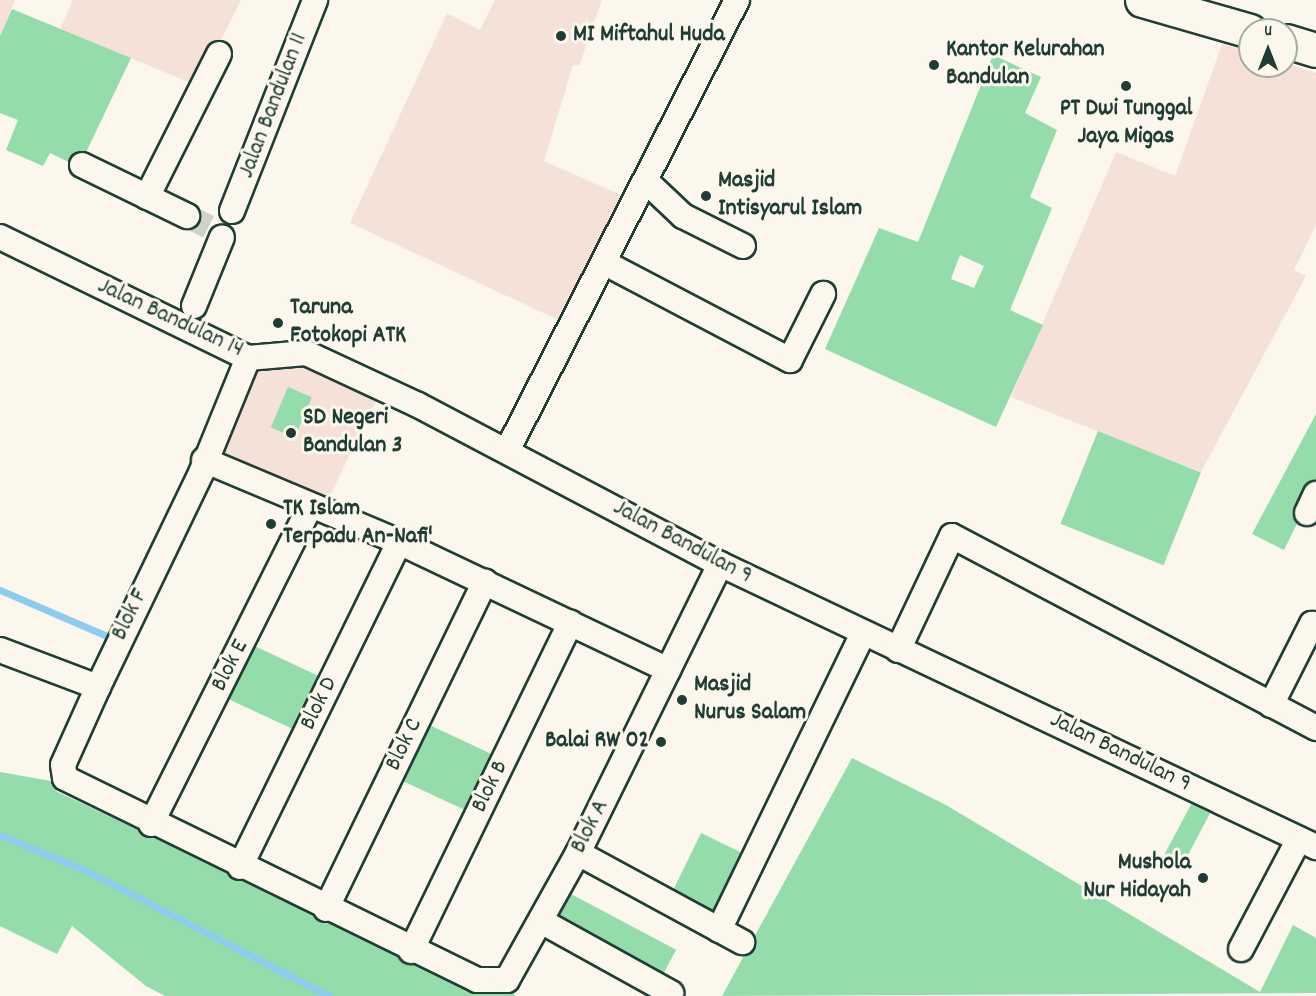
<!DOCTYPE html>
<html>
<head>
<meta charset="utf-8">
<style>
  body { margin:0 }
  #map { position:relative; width:1316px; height:996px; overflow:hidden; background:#fbf7ec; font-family:Dekko,sans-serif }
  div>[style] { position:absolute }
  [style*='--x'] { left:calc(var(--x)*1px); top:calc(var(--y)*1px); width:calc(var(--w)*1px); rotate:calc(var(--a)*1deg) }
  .built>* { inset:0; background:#f6e1d9 }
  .green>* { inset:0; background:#95dcab; transform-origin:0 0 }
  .stream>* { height:7px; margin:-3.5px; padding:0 3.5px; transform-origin:3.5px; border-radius:3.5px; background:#8dcced }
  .street-tunnel>* { height:24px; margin-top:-12px; transform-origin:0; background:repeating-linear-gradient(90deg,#cfd2c7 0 24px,transparent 0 36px) }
  .roads { filter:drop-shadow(2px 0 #1f3d34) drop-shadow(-2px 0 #1f3d34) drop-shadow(0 2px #1f3d34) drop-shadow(0 -2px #1f3d34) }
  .street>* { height:24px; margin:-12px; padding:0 12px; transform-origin:12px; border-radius:12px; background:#fbf7ec }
  .secondary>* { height:33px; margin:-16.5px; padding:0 16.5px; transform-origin:16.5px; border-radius:16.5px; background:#fbf7ec }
  .dots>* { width:16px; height:16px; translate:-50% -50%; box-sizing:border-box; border:3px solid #fbf7ec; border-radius:50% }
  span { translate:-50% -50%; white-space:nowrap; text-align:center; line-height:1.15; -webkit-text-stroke:6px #fbf7ec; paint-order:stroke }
  .poi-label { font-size:24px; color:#1f3d34; font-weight:700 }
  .left { translate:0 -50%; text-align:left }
  .right { translate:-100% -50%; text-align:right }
  .street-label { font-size:24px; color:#1f3d34 }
  .north { position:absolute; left:1238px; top:18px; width:60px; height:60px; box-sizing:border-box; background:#fbf7ec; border:2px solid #a3ada2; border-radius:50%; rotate:0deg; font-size:16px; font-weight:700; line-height:24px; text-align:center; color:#1f3d34 }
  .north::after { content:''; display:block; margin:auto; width:21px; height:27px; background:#1f3d34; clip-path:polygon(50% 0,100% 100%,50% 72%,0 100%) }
</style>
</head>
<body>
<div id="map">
  <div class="built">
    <div style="clip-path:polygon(0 0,15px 0,0 36px)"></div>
    <div style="clip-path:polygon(73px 0,241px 0,198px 86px,60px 29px)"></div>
    <div style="clip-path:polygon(495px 0,602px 0,579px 66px,573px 65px,544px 161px,630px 199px,567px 324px,350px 223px,447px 13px,480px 30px)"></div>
    <div style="clip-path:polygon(1222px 44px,1250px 52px,1250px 66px,1286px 63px,1316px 73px,1316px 225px,1294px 270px,1306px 276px,1201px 472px,1011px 397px,1116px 152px,1175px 176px)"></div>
    <div style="clip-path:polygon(289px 359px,379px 395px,324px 508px,212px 455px,252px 365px)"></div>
  </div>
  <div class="green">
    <div style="clip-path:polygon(12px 9px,131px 58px,79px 167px,50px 153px,43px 166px,6px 150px,18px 120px,0 113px,0 36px)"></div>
    <div style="clip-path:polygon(evenodd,993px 55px,1041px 77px,1025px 113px,1057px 130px,1030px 197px,1052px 208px,1010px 310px,1043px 325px,996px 427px,825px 349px,879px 228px,918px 242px,993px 55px,960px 255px,984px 266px,974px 288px,951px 279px,960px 255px)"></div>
    <div style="left:288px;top:387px;width:26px;height:44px;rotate:23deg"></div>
    <div style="clip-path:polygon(1316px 414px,1316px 485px,1284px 550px,1252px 534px)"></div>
    <div style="left:1098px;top:431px;width:111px;height:100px;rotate:22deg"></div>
    <div style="left:250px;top:644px;width:84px;height:59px;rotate:25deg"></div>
    <div style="left:423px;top:722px;width:84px;height:62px;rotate:25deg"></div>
    <div style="clip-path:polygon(852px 758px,946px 805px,1260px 992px,1293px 925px,1316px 938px,1316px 993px,722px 996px)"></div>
    <div style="clip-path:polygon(0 772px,51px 781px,56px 791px,411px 960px,511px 989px,515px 996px,165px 996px,146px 986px,72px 926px,57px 954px,0 926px)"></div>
    <div style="left:1195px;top:797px;width:21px;height:72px;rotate:28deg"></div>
    <div style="left:701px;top:833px;width:55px;height:70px;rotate:26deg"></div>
    <div style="left:571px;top:894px;width:119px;height:33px;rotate:28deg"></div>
  </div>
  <div class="stream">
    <div style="--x:0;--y:590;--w:119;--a:23.3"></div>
    <div style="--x:0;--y:835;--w:94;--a:22.5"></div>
    <div style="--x:87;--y:871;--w:272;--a:27.3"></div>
  </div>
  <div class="street-tunnel">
    <div style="--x:187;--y:216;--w:40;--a:26.6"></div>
  </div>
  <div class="roads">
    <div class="street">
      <div style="--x:82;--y:165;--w:117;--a:25.9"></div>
      <div style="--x:648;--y:183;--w:48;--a:43.3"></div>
      <div style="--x:683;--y:216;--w:67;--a:26.6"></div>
      <div style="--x:147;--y:197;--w:160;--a:-63.3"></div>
      <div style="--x:232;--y:211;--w:227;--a:-68.5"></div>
      <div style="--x:0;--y:237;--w:276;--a:26"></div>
      <div style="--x:248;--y:358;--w:58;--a:-4.9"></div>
      <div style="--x:306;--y:353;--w:123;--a:24.9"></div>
      <div style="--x:418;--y:405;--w:341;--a:27.8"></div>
      <div style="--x:720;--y:564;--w:660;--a:25.4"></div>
      <div style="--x:605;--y:263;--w:209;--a:27.7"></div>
      <div style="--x:790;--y:360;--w:74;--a:-63.4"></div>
      <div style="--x:194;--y:306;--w:74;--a:-67.9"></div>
      <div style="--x:248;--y:358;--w:122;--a:112.2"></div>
      <div style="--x:202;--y:471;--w:240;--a:115.7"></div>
      <div style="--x:98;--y:687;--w:85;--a:114.2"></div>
      <div style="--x:63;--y:765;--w:13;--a:81"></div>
      <div style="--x:65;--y:778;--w:459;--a:26.1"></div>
      <div style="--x:477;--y:980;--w:30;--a:0"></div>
      <div style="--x:507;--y:980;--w:145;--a:-60.8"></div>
      <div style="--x:578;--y:853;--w:322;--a:-63.8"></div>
      <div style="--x:507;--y:451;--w:506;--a:-62.98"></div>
      <div style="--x:204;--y:460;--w:212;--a:22.8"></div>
      <div style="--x:399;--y:542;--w:298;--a:25.4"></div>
      <div style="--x:1307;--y:513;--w:21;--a:-65"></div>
      <div style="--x:0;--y:650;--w:105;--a:20.7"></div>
      <div style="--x:898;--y:650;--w:126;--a:-64.7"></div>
      <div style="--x:952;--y:536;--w:412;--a:27.8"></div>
      <div style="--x:1271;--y:705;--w:91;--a:-63.2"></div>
      <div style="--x:1312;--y:624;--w:4;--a:27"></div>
      <div style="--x:151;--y:824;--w:353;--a:-63.4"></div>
      <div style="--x:578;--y:853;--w:187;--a:28.5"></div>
      <div style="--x:240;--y:867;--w:362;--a:-63.9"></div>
      <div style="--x:326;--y:909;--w:364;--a:-64.1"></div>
      <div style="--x:541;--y:921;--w:149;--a:29"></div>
      <div style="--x:719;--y:930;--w:329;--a:-64.1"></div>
      <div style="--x:1241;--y:949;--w:124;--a:-62.2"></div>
      <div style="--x:411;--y:951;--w:365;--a:-64.1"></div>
    </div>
    <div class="secondary">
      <div style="--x:1142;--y:0;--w:112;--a:16"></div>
      <div style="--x:1286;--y:41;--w:31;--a:17"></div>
    </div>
  </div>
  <div class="dots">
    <div style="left:561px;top:36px;background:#1f3d34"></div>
    <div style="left:934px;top:65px;background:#1f3d34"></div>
    <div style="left:1126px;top:86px;background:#1f3d34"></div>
    <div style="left:706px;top:196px;background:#1f3d34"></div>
    <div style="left:278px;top:323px;background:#1f3d34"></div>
    <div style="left:291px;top:433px;background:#1f3d34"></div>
    <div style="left:271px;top:524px;background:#1f3d34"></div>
    <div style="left:682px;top:700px;background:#1f3d34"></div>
    <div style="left:661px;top:742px;background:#1f3d34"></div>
    <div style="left:1203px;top:878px;background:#1f3d34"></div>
  </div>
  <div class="poi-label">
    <span class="left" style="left:573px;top:36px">MI Miftahul Huda</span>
    <span class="left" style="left:946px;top:65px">Kantor Kelurahan<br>Bandulan</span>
    <span style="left:1126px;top:124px">PT Dwi Tunggal<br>Jaya Migas</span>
    <span class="left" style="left:718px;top:196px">Masjid<br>Intisyarul Islam</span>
    <span class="left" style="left:290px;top:323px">Taruna<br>Fotokopi ATK</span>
    <span class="left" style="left:303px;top:433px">SD Negeri<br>Bandulan 3</span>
    <span class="left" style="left:283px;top:524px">TK Islam<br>Terpadu An-Nafi'</span>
    <span class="left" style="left:694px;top:700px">Masjid<br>Nurus Salam</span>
    <span class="right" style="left:649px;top:742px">Balai RW 02</span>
    <span class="right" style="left:1191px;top:878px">Mushola<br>Nur Hidayah</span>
  </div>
  <div class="street-label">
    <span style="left:274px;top:106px;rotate:-69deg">Jalan Bandulan 11</span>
    <span style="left:170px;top:319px;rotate:25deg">Jalan Bandulan 14</span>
    <span style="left:682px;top:543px;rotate:28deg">Jalan Bandulan 9</span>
    <span style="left:131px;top:615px;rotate:-64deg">Blok F</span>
    <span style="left:231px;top:666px;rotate:-63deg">Blok E</span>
    <span style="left:320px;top:704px;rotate:-64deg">Blok D</span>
    <span style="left:405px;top:745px;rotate:-64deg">Blok C</span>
    <span style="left:1120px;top:753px;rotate:26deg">Jalan Bandulan 9</span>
    <span style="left:491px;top:787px;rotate:-64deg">Blok B</span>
    <span style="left:591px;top:827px;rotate:-63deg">Blok A</span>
  </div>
  <div class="north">U</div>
</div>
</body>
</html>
